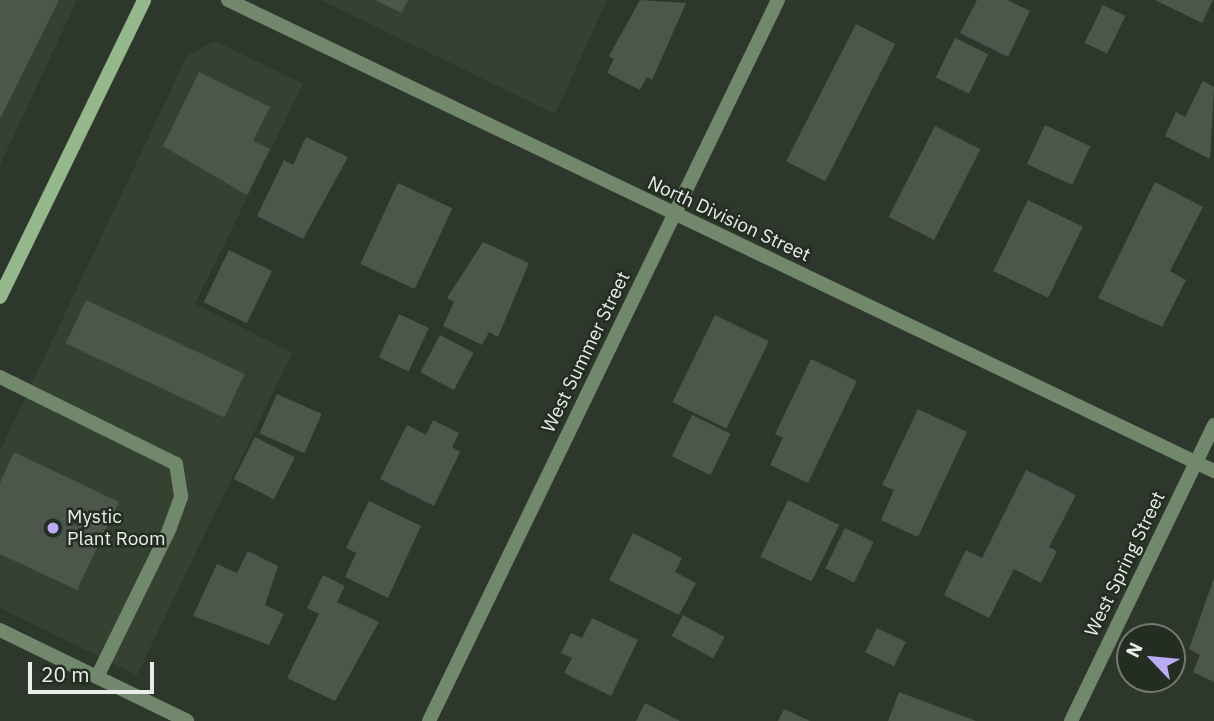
<!DOCTYPE html>
<html>
<head>
<meta charset="utf-8">
<style>
  body { margin:0 }
  #map { position:relative; width:1214px; height:721px; overflow:hidden; background:#2e372c; font-family:"IBM Plex Sans",sans-serif }
  div>[style] { position:absolute }
  [style*='--x'] { left:calc(var(--x)*1px); top:calc(var(--y)*1px); width:calc(var(--w)*1px); rotate:calc(var(--a)*1deg) }
  .built>* { inset:0; background:#354232 }
  .building>* { inset:0; background:#4d564b; transform-origin:0 0 }
  .service>* { height:14px; margin:-7px; padding:0 7px; transform-origin:7px; border-radius:7px; background:#71886d }
  .minor>* { height:14px; margin:-7px; padding:0 7px; transform-origin:7px; border-radius:7px; background:#71886d }
  .tertiary>* { height:14px; margin:-7px; padding:0 7px; transform-origin:7px; border-radius:7px; background:#71886d }
  .secondary>* { height:14px; margin:-7px; padding:0 7px; transform-origin:7px; border-radius:7px; background:#94b78c }
  .dots>* { width:19px; height:19px; translate:-50% -50%; box-sizing:border-box; border:4px solid #242d22; border-radius:50% }
  span { translate:-50% -50%; white-space:nowrap; text-align:center; line-height:1.15; -webkit-text-stroke:5px #242d22; paint-order:stroke }
  .street-label { font-size:19px; color:#e9efe8 }
  .poi-label { font-size:19px; color:#e9efe8 }
  .left { translate:0 -50%; text-align:left }
  .north { position:absolute; left:1116px; top:623px; width:70px; height:70px; box-sizing:border-box; background:#242d22; border:2px solid #737b71; border-radius:50%; rotate:296deg; font-size:19px; font-weight:700; line-height:28px; text-align:center; color:#e9efe8 }
  .north::after { content:''; display:block; margin:auto; width:24px; height:32px; background:#bbaaf6; clip-path:polygon(50% 0,100% 100%,50% 72%,0 100%) }
  .scale { position:absolute; left:28px; top:662px; width:126px; height:32px; box-sizing:border-box; border:4px solid #e9efe8; border-top:0; padding-left:9px; font-size:21px; line-height:24px; white-space:nowrap; color:#e9efe8; -webkit-text-stroke:5px #242d22; paint-order:stroke }
</style>
</head>
<body>
<div id="map">
  <div class="built">
    <div style="clip-path:polygon(0 0,77px 0,0 165px)"></div>
    <div style="clip-path:polygon(321px 0,607px 0,555px 114px)"></div>
    <div style="clip-path:polygon(215px 41px,303px 84px,195px 304px,292px 353px,137px 675px,0 608px,0 451px,187px 56px)"></div>
  </div>
  <div class="building">
    <div style="clip-path:polygon(0 0,59px 0,0 119px)"></div>
    <div style="clip-path:polygon(375px 0,408px 0,402px 13px)"></div>
    <div style="clip-path:polygon(640px 0,686px 3px,652px 80px,647px 77px,640px 90px,607px 73px,614px 59px,609px 56px)"></div>
    <div style="clip-path:polygon(977px 0,1007px 0,1030px 11px,1008px 57px,960px 33px)"></div>
    <div style="clip-path:polygon(1155px 0,1213px 0,1202px 23px)"></div>
    <div style="left:1103px;top:5px;width:25px;height:42px;rotate:26deg"></div>
    <div style="left:856px;top:24px;width:44px;height:154px;rotate:27deg"></div>
    <div style="left:955px;top:38px;width:37px;height:44px;rotate:26deg"></div>
    <div style="clip-path:polygon(199px 72px,270px 107px,253px 141px,270px 149px,247px 195px,163px 146px)"></div>
    <div style="clip-path:polygon(1203px 81px,1214px 87px,1210px 159px,1165px 136px,1176px 112px,1185px 117px)"></div>
    <div style="left:1045px;top:125px;width:50px;height:43px;rotate:25deg"></div>
    <div style="left:935px;top:126px;width:51px;height:102px;rotate:27deg"></div>
    <div style="clip-path:polygon(306px 137px,348px 157px,303px 239px,257px 216px,284px 160px,293px 165px)"></div>
    <div style="clip-path:polygon(1155px 182px,1203px 207px,1170px 271px,1186px 280px,1162px 327px,1098px 298px)"></div>
    <div style="left:398px;top:183px;width:60px;height:89px;rotate:25deg"></div>
    <div style="left:1028px;top:200px;width:61px;height:79px;rotate:26deg"></div>
    <div style="clip-path:polygon(483px 242px,529px 263px,498px 337px,489px 332px,482px 345px,443px 326px,454px 302px,447px 298px)"></div>
    <div style="left:229px;top:250px;width:48px;height:58px;rotate:26deg"></div>
    <div style="left:86px;top:300px;width:175px;height:48px;rotate:25deg"></div>
    <div style="left:399px;top:314px;width:33px;height:48px;rotate:25deg"></div>
    <div style="left:715px;top:315px;width:60px;height:97px;rotate:26deg"></div>
    <div style="left:440px;top:335px;width:38px;height:42px;rotate:28deg"></div>
    <div style="clip-path:polygon(811px 359px,857px 381px,808px 483px,770px 465px,783px 438px,775px 434px)"></div>
    <div style="left:277px;top:394px;width:49px;height:43px;rotate:24deg"></div>
    <div style="clip-path:polygon(918px 409px,967px 432px,918px 537px,881px 520px,894px 490px,882px 485px)"></div>
    <div style="left:692px;top:415px;width:43px;height:46px;rotate:26deg"></div>
    <div style="clip-path:polygon(433px 420px,459px 433px,452px 447px,460px 452px,434px 506px,380px 479px,407px 425px,426px 435px)"></div>
    <div style="left:255px;top:437px;width:45px;height:47px;rotate:27deg"></div>
    <div style="clip-path:polygon(14px 452px,119px 502px,77px 590px,0 554px,0 483px)"></div>
    <div style="clip-path:polygon(1026px 470px,1076px 495px,1049px 547px,1057px 551px,1041px 583px,1014px 569px,989px 618px,944px 595px,966px 550px,982px 558px)"></div>
    <div style="left:788px;top:500px;width:57px;height:63px;rotate:26deg"></div>
    <div style="clip-path:polygon(369px 501px,421px 526px,388px 598px,345px 577px,356px 553px,346px 548px)"></div>
    <div style="left:845px;top:528px;width:32px;height:45px;rotate:26deg"></div>
    <div style="clip-path:polygon(633px 533px,682px 558px,675px 572px,696px 583px,679px 615px,609px 580px)"></div>
    <div style="clip-path:polygon(248px 551px,278px 566px,265px 605px,284px 614px,269px 645px,193px 616px,217px 564px,237px 573px)"></div>
    <div style="clip-path:polygon(323px 575px,345px 586px,337px 602px,379px 622px,335px 701px,287px 678px,319px 614px,307px 608px)"></div>
    <div style="clip-path:polygon(1214px 578px,1214px 682px,1193px 672px,1200px 655px,1189px 649px)"></div>
    <div style="left:683px;top:615px;width:47px;height:24px;rotate:28deg"></div>
    <div style="clip-path:polygon(592px 618px,638px 640px,611px 696px,564px 673px,572px 658px,561px 653px,571px 633px,582px 638px)"></div>
    <div style="left:877px;top:628px;width:32px;height:27px;rotate:26deg"></div>
    <div style="clip-path:polygon(899px 692px,976px 721px,888px 721px)"></div>
    <div style="clip-path:polygon(645px 703px,680px 721px,636px 721px)"></div>
    <div style="clip-path:polygon(784px 709px,810px 721px,778px 721px)"></div>
  </div>
  <div class="service">
    <div style="--x:0;--y:377;--w:196;--a:26.3"></div>
    <div style="--x:176;--y:464;--w:33;--a:81"></div>
    <div style="--x:181;--y:497;--w:33;--a:110"></div>
    <div style="--x:170;--y:528;--w:166;--a:116.1"></div>
  </div>
  <div class="minor">
    <div style="--x:0;--y:630;--w:208;--a:25.9"></div>
    <div style="--x:429;--y:721;--w:801;--a:-64.17"></div>
    <div style="--x:1071;--y:721;--w:329;--a:-64.2"></div>
  </div>
  <div class="tertiary">
    <div style="--x:228;--y:0;--w:1093;--a:25.53"></div>
  </div>
  <div class="secondary">
    <div style="--x:0;--y:297;--w:330;--a:-64.1"></div>
  </div>
  <div class="dots">
    <div style="left:53px;top:528px;background:#bbaaf6"></div>
  </div>
  <div class="street-label">
    <span style="left:729px;top:219px;rotate:25deg">North Division Street</span>
    <span style="left:586px;top:352px;rotate:-64deg">West Summer Street</span>
    <span style="left:1125px;top:564px;rotate:-64deg">West Spring Street</span>
  </div>
  <div class="poi-label">
    <span class="left" style="left:67px;top:528px">Mystic<br>Plant Room</span>
  </div>
  <div class="north">N</div>
  <div class="scale">20 m</div>
</div>
</body>
</html>
